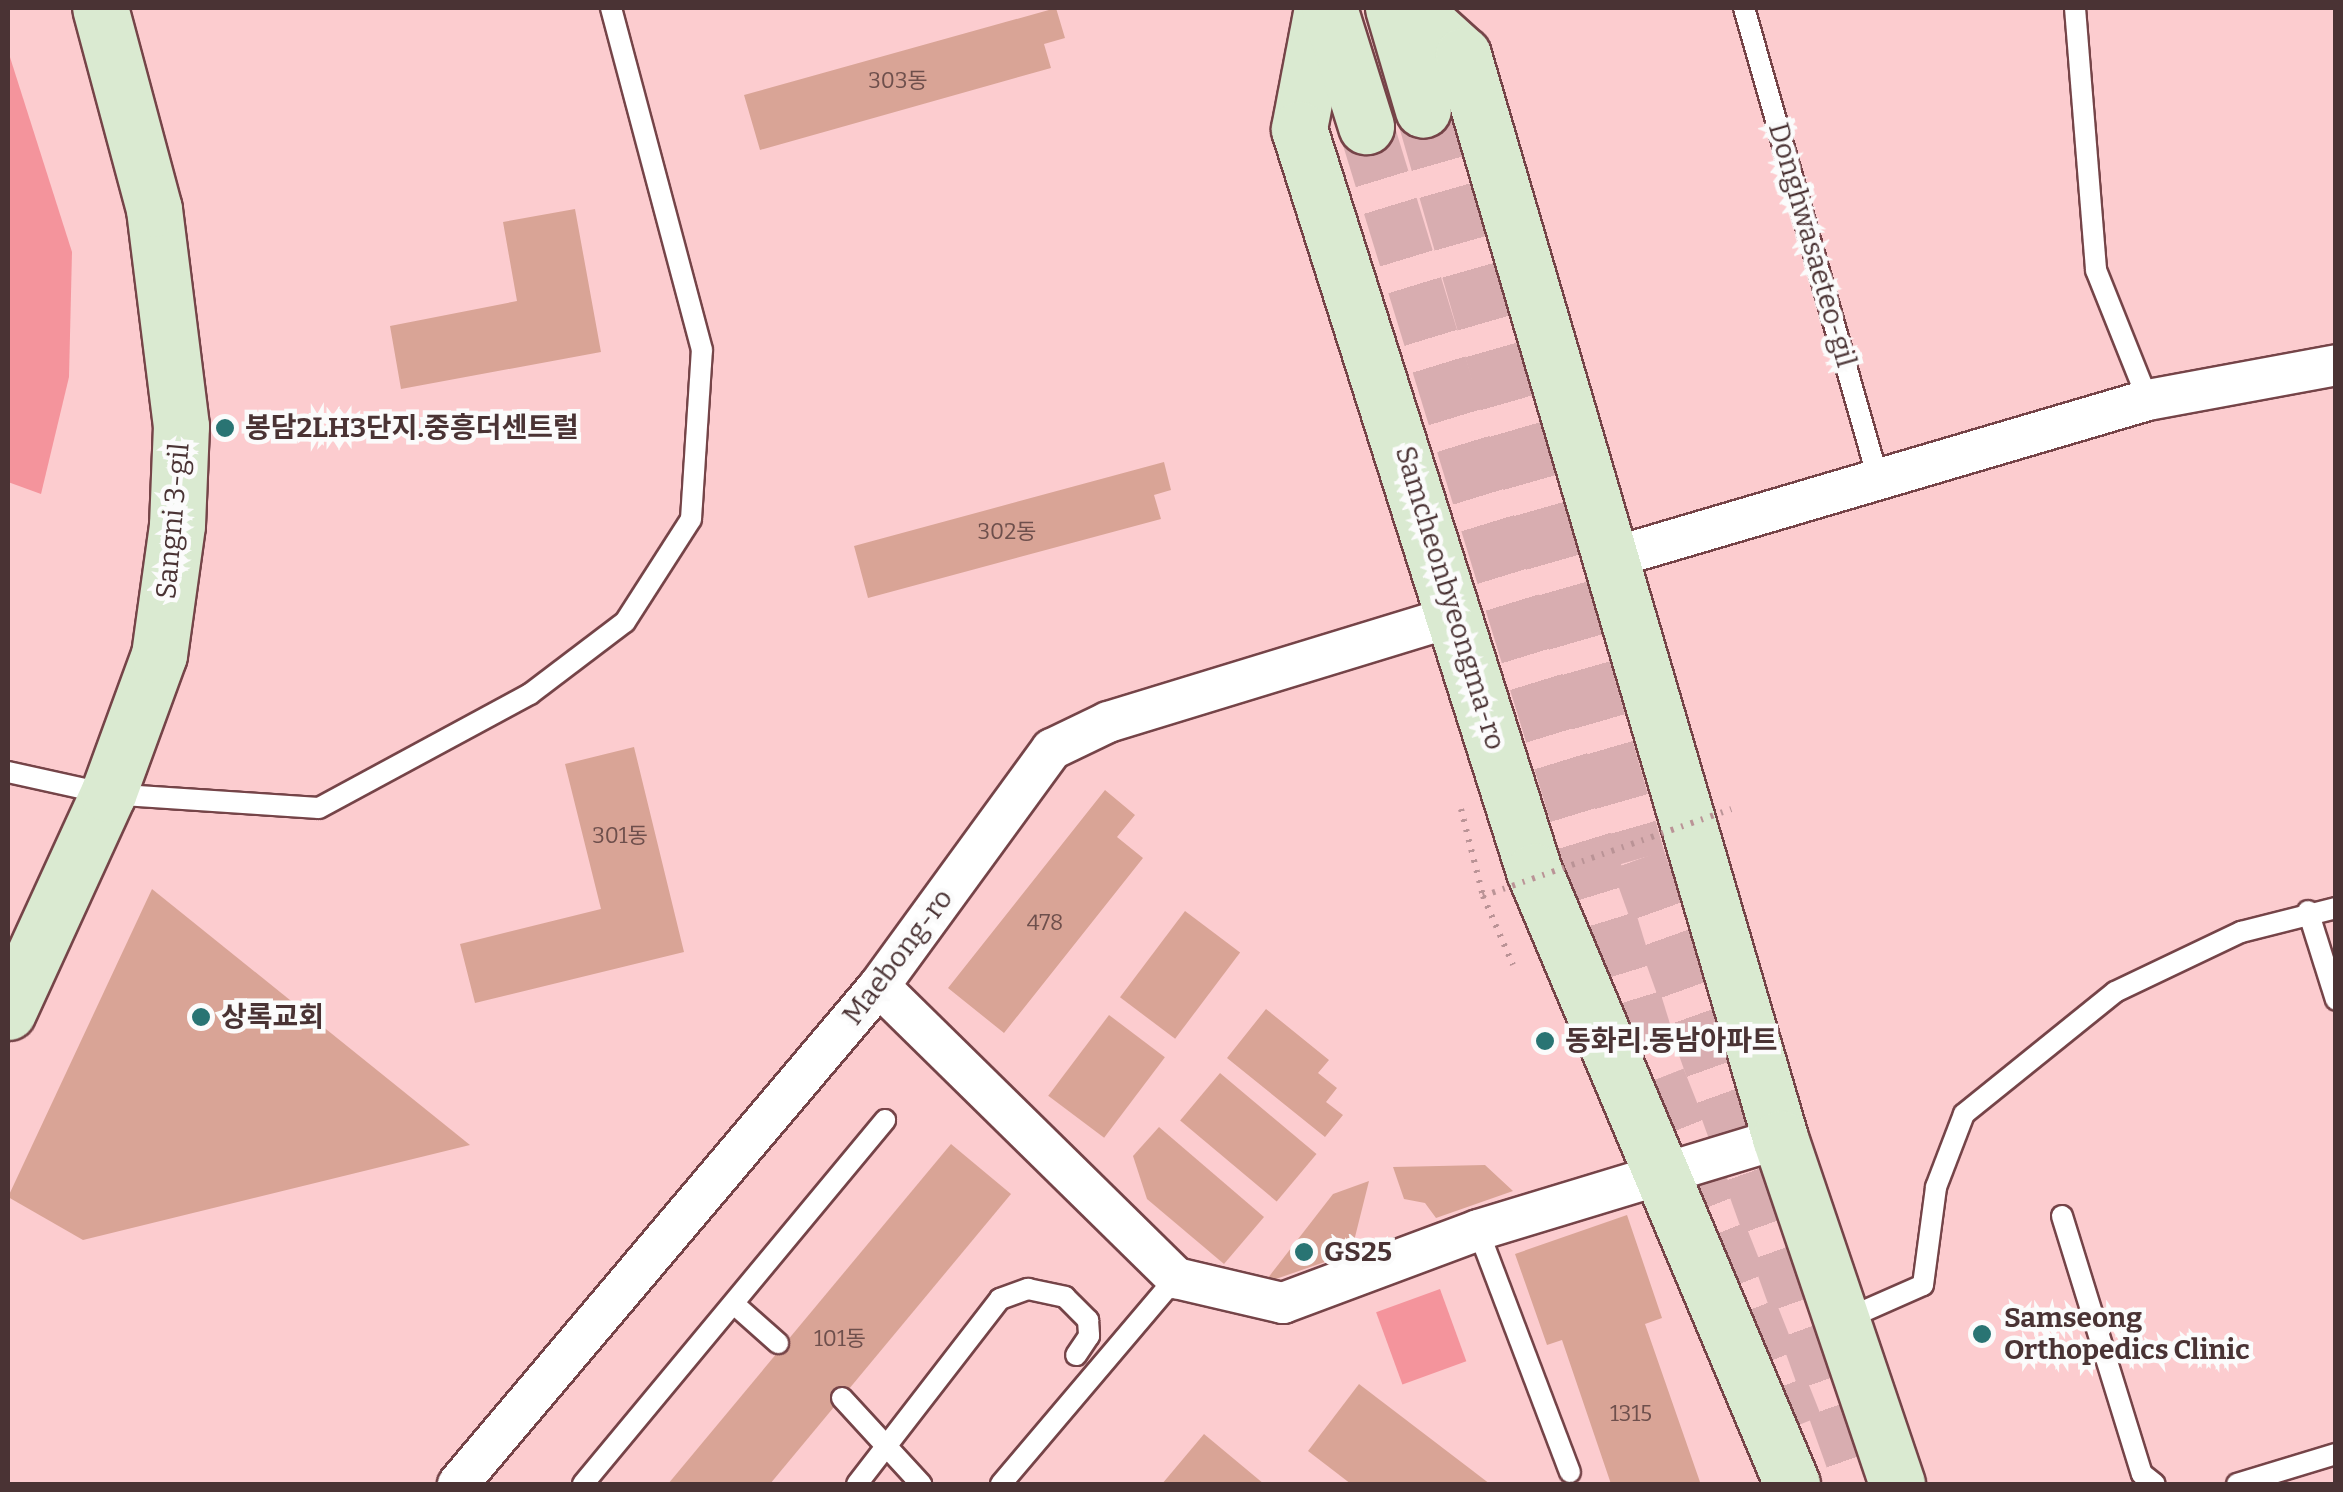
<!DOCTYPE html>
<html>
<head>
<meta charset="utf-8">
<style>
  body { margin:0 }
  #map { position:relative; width:2343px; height:1492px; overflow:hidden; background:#fccccf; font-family:Bitter,"Noto Sans KR",serif }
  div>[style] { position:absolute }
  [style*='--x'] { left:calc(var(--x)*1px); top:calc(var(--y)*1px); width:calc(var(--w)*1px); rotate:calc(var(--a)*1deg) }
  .green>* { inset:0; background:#f4949c; transform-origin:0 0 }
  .building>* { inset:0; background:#d9a496; transform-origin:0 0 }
  .secondary-tunnel>* { height:55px; margin-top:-27.5px; transform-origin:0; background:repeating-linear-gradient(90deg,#d8adb0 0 55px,transparent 0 83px) }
  .path>* { height:6px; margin-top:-3px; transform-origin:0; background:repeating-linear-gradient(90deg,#ba9396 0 2.5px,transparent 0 10.5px) }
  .roads { filter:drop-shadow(2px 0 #754448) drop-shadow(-2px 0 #754448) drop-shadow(0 2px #754448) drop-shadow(0 -2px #754448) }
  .lane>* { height:20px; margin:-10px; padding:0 10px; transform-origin:10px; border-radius:10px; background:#fff }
  .street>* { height:40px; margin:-20px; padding:0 20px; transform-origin:20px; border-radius:20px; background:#fff }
  .secondary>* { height:55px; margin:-27.5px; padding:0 27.5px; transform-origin:27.5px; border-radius:27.5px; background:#daead1 }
  .path-bridge>* { height:6px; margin-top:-3px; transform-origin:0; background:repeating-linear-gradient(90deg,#ba9396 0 2.5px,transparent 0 10.5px) }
  .dots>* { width:28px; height:28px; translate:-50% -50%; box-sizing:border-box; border:5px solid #fbfbfb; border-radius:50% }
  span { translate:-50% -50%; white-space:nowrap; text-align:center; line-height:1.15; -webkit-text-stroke:9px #fbfbfb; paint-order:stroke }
  .number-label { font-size:22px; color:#6e4f4c }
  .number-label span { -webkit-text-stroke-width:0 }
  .street-label { font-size:28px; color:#4a3334 }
  .poi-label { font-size:28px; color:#4a3334; font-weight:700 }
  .left { translate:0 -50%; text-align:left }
  .frame { position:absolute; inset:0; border:10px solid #4a3334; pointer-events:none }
</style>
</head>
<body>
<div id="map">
  <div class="green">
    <div style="clip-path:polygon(8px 51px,72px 252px,69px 377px,41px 494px,8px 482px)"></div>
    <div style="left:1440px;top:1289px;width:77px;height:68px;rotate:70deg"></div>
  </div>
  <div class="building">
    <div style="clip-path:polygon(1056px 8px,1065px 38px,1044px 44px,1051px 68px,760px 150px,744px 95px)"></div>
    <div style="clip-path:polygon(575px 209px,601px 352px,401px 389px,390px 326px,517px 301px,503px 222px)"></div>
    <div style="clip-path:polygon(1164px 462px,1171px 490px,1154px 495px,1161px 519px,868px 598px,854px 546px)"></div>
    <div style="clip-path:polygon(634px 747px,684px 952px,475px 1003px,460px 944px,601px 909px,565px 764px)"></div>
    <div style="clip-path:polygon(1105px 790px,1135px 815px,1117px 837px,1143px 858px,1004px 1033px,948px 988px)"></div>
    <div style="clip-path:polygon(152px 889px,470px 1145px,83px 1240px,8px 1197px)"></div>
    <div style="left:1185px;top:911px;width:69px;height:108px;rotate:37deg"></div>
    <div style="clip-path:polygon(1266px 1009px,1329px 1060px,1318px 1073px,1337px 1088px,1326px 1102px,1343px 1115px,1325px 1137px,1227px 1058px)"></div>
    <div style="left:1109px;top:1015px;width:70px;height:101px;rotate:37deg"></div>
    <div style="left:1220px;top:1073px;width:126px;height:62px;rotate:40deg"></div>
    <div style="clip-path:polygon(1159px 1127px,1264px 1217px,1224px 1264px,1147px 1199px,1133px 1156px)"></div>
    <div style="clip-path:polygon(951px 1144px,1011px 1194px,770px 1484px,668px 1484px)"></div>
    <div style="clip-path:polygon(1485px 1165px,1513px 1191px,1436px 1218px,1425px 1203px,1404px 1199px,1393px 1167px)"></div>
    <div style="clip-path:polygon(1369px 1181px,1351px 1253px,1264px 1283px,1333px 1194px)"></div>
    <div style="clip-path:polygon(1627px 1215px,1662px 1318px,1645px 1324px,1700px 1482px,1694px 1484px,1611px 1484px,1562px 1340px,1547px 1345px,1515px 1254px)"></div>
    <div style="clip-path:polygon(1359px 1384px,1490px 1484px,1351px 1484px,1308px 1451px)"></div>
    <div style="clip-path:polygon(1204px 1434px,1264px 1484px,1162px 1484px)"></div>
  </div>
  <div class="secondary-tunnel">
    <div style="--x:1423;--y:110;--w:779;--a:73.98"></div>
    <div style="--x:1638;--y:859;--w:664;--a:70.28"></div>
    <div style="--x:1366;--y:126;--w:996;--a:72.95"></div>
    <div style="--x:1658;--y:1078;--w:374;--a:68.4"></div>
  </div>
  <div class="path">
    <div style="--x:1461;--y:809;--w:90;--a:75.8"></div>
    <div style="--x:1483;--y:896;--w:75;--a:66.5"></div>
  </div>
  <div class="roads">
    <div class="lane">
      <div style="--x:1744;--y:8;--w:494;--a:74.1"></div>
      <div style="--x:2075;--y:8;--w:263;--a:85.4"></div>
      <div style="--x:2096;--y:270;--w:140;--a:68.2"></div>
      <div style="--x:8;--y:772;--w:102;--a:12.4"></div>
      <div style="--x:108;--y:794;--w:211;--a:3.8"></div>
      <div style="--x:319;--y:808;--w:240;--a:-28.4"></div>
      <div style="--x:530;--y:694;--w:119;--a:-37.2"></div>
      <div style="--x:625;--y:622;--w:122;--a:-57.3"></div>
      <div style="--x:691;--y:519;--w:169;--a:-86.3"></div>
      <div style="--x:702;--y:350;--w:354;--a:-104.9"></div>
      <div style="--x:2308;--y:911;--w:93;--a:72.5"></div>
      <div style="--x:2062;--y:1216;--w:270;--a:72.8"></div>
      <div style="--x:2142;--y:1474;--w:16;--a:38"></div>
      <div style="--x:1478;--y:1230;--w:259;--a:69.2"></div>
      <div style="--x:734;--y:1304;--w:59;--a:41.6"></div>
      <div style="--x:1846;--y:1319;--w:84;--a:-23.8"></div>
      <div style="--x:1923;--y:1285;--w:99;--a:-82.4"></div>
      <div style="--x:1936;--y:1187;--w:78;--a:-69"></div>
      <div style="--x:1964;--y:1114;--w:194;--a:-38.9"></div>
      <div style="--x:2115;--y:992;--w:140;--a:-25.5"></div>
      <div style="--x:2241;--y:932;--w:98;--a:-14.2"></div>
      <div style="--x:842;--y:1398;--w:117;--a:47.4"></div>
      <div style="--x:583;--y:1484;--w:473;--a:-50.3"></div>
      <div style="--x:857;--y:1484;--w:234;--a:-52.3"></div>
      <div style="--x:1000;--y:1299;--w:30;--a:-20"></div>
      <div style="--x:1028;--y:1289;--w:38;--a:12"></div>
      <div style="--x:1065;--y:1297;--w:33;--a:45"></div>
      <div style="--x:1088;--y:1320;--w:16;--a:86"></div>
      <div style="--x:1089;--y:1336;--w:23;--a:124"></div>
      <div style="--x:1001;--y:1484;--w:270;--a:-49.7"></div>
      <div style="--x:2237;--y:1484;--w:103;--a:-16.9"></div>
    </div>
    <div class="street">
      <div style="--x:1608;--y:559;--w:563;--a:-16.41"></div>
      <div style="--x:2148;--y:400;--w:191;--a:-10.5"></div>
      <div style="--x:879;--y:986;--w:417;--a:44.5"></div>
      <div style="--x:1176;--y:1278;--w:110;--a:13.2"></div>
      <div style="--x:1283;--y:1303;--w:208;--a:-20.5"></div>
      <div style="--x:1478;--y:1230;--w:316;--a:-16.9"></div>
      <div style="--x:458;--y:1484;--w:652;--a:-49.79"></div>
      <div style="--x:879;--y:986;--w:293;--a:-53.9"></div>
      <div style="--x:1052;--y:749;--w:62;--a:-25.7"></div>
      <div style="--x:1108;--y:722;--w:366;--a:-17"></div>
    </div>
    <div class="secondary">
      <div style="--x:1322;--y:8;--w:123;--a:100.8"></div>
      <div style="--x:1299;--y:129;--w:778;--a:72.43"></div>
      <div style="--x:1534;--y:871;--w:665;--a:67.17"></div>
      <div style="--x:1329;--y:8;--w:124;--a:72.6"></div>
      <div style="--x:1393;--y:8;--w:106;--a:73.6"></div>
      <div style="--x:1411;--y:8;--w:70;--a:42.1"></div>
      <div style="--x:1463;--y:55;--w:1128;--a:73.68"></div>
      <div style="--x:1780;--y:1138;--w:365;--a:71.3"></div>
      <div style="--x:8;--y:1012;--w:240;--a:-65.4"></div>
      <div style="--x:108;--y:794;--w:148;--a:-69.9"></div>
      <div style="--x:159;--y:655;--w:131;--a:-82.1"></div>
      <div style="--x:177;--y:525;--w:99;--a:-87.7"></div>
      <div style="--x:181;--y:426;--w:219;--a:-97.1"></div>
      <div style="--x:154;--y:209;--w:208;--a:-105"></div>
    </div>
  </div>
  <div class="path-bridge">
    <div style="--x:1483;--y:896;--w:263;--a:-19.3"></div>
  </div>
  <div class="dots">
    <div style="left:225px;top:428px;background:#297473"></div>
    <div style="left:201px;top:1017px;background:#297473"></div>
    <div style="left:1545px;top:1041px;background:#297473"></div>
    <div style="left:1304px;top:1252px;background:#297473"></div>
    <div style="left:1982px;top:1334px;background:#297473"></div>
  </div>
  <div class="number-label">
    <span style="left:898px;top:81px">303동</span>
    <span style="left:1007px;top:532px">302동</span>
    <span style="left:620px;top:836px">301동</span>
    <span style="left:1045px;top:923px">478</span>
    <span style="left:840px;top:1339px">101동</span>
    <span style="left:1631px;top:1414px">1315</span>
  </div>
  <div class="street-label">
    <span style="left:1812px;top:245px;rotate:74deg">Donghwasaeteo-gil</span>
    <span style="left:173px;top:521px;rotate:-85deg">Sangni 3-gil</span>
    <span style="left:1450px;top:598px;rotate:73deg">Samcheonbyeongma-ro</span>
    <span style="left:898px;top:957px;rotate:-53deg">Maebong-ro</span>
  </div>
  <div class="poi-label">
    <span class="left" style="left:245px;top:428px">봉담2LH3단지.중흥더센트럴</span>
    <span class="left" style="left:221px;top:1017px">상록교회</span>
    <span class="left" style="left:1565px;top:1041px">동화리.동남아파트</span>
    <span class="left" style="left:1324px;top:1252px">GS25</span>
    <span class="left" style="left:2004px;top:1334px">Samseong<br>Orthopedics Clinic</span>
  </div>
  <div class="frame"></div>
</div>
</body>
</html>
